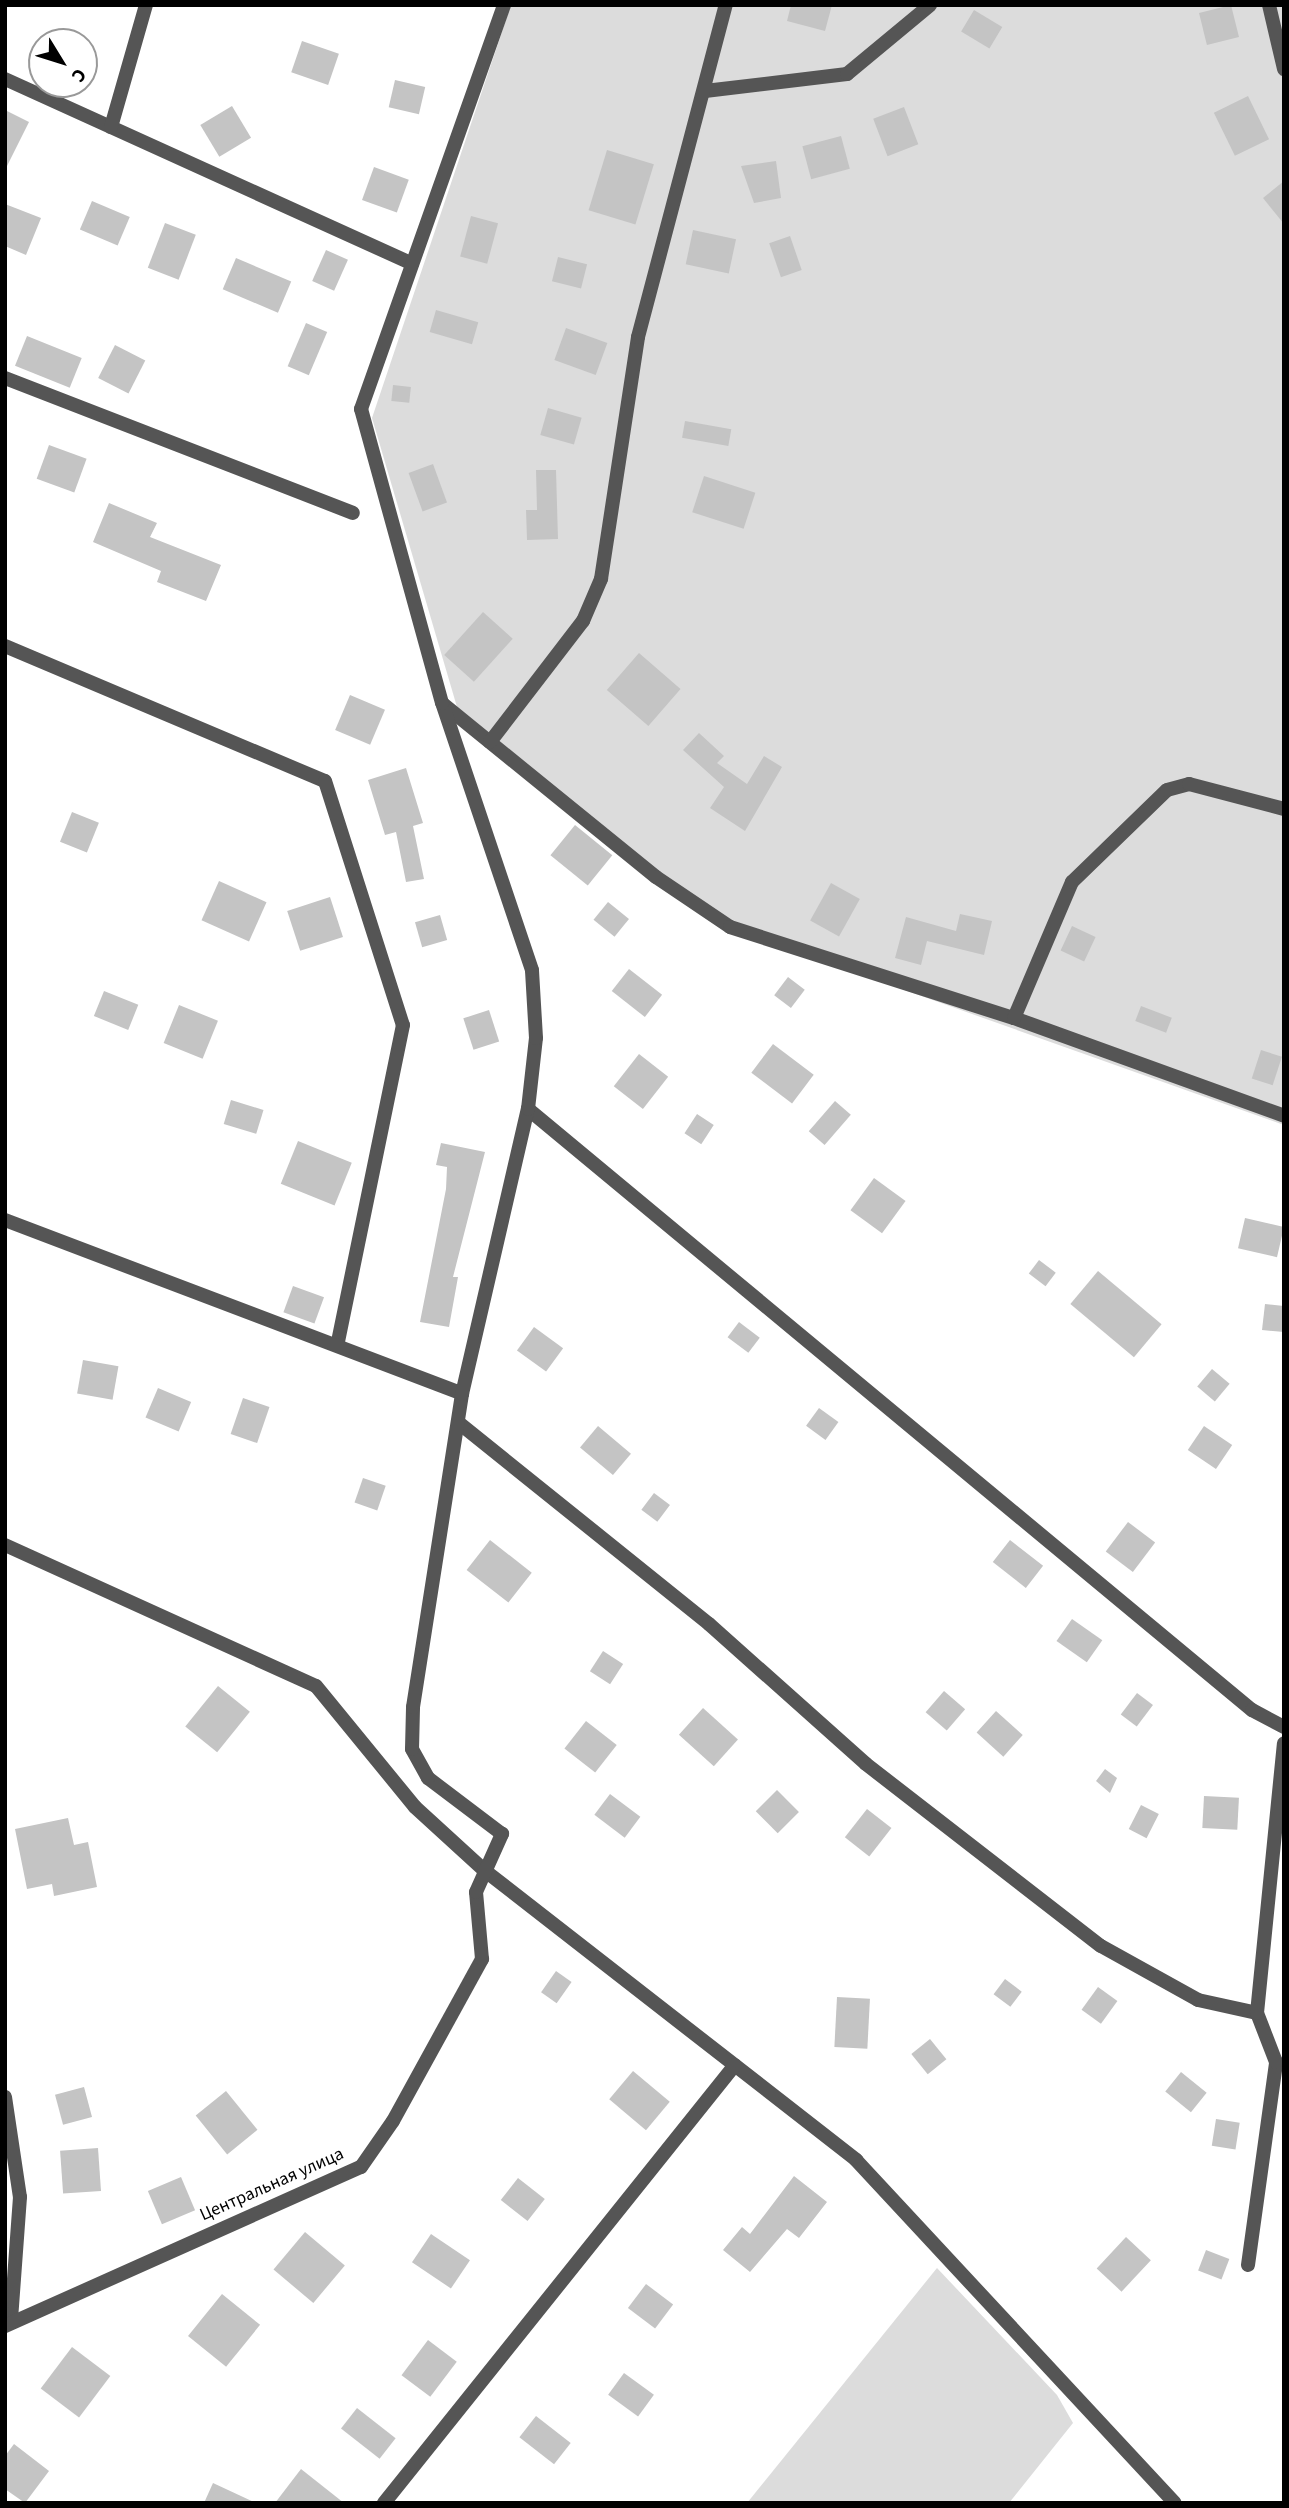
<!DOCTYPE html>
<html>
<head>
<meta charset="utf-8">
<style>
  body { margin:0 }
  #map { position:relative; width:1289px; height:2508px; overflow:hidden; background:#fff; font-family:"Source Sans 3",sans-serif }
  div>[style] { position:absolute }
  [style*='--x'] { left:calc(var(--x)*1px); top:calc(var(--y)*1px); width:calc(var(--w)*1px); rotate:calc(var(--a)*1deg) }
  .green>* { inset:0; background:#dcdcdc }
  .building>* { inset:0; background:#c4c4c4; transform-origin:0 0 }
  .street>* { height:14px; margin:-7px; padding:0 7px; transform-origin:7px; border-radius:7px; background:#555 }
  span { translate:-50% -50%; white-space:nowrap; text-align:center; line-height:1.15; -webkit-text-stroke:6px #fff; paint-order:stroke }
  .street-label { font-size:18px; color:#000 }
  .frame { position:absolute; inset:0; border:7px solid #000; pointer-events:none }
  .north { position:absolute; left:28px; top:28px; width:70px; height:70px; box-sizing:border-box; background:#fff; border:2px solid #999; border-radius:50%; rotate:128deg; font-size:19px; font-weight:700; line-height:28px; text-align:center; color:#000 }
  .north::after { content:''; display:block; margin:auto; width:24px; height:32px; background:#000; clip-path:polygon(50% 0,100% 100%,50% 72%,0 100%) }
</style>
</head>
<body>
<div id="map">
  <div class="green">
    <div style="clip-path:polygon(511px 5px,1284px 5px,1284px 1125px,736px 930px,526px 770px,457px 707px,372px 418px)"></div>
    <div style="clip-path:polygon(937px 2268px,1057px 2395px,1073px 2423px,1009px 2503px,747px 2503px)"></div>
  </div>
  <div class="building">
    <div style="clip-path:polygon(791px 5px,832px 5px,825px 31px,787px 21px)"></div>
    <div style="left:1231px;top:5px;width:33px;height:33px;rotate:76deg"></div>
    <div style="left:974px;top:10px;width:33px;height:25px;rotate:31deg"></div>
    <div style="left:302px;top:41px;width:39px;height:33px;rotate:19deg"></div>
    <div style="left:395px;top:80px;width:31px;height:28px;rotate:13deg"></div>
    <div style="left:1248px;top:96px;width:48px;height:38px;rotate:64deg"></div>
    <div style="left:232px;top:106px;width:37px;height:37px;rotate:59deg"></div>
    <div style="left:904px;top:107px;width:40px;height:33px;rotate:69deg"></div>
    <div style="clip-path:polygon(5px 110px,29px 122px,5px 170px)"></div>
    <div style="left:841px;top:136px;width:34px;height:40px;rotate:75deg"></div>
    <div style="left:607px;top:150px;width:49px;height:63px;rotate:17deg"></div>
    <div style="clip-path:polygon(776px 161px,781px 198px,754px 203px,741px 166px)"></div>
    <div style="left:374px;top:167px;width:37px;height:35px;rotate:20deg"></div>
    <div style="clip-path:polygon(1284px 181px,1284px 224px,1263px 198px)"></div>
    <div style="left:92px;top:201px;width:41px;height:31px;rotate:23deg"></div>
    <div style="clip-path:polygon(5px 204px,41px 218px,26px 255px,5px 246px)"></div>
    <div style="left:471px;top:216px;width:28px;height:42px;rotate:15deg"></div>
    <div style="left:165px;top:223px;width:33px;height:48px;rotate:21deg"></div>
    <div style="left:693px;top:230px;width:44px;height:35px;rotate:12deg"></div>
    <div style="left:790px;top:236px;width:36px;height:22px;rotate:71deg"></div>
    <div style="left:326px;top:250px;width:24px;height:34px;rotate:24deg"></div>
    <div style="left:558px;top:257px;width:30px;height:25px;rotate:14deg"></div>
    <div style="left:236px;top:258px;width:60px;height:34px;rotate:23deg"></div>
    <div style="left:436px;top:310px;width:44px;height:23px;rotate:16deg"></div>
    <div style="left:306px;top:323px;width:23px;height:47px;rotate:23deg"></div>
    <div style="left:566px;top:328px;width:44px;height:34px;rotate:20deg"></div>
    <div style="left:27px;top:336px;width:59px;height:32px;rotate:22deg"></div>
    <div style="left:115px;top:345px;width:34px;height:37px;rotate:27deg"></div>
    <div style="left:393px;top:385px;width:18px;height:16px;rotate:6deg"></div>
    <div style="left:548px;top:408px;width:35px;height:28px;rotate:16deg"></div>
    <div style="left:685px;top:421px;width:47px;height:17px;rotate:10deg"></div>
    <div style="left:49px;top:445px;width:40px;height:36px;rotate:20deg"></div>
    <div style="left:433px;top:464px;width:41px;height:26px;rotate:70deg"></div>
    <div style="clip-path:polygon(536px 470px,556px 470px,558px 539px,527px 540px,526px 510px,537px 510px)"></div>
    <div style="left:704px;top:476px;width:54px;height:38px;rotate:18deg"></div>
    <div style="clip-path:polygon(109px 503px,157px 523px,150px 537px,221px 565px,206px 601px,157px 582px,161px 571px,93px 542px)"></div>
    <div style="left:483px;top:612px;width:40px;height:58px;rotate:42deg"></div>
    <div style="left:639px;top:653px;width:55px;height:49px;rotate:41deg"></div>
    <div style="left:350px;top:695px;width:38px;height:38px;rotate:23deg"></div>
    <div style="clip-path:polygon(699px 733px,724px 756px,717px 763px,747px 784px,764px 756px,782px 767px,745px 831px,710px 808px,724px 787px,683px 750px)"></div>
    <div style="clip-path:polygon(406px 768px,423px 823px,413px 826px,424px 879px,406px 882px,396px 832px,385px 835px,368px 780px)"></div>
    <div style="left:72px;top:812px;width:29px;height:32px;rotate:22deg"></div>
    <div style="left:575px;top:825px;width:48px;height:39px;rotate:39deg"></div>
    <div style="left:219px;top:881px;width:52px;height:43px;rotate:24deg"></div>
    <div style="left:831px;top:883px;width:33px;height:43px;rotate:29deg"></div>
    <div style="left:330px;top:897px;width:42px;height:45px;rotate:72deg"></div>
    <div style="left:608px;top:902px;width:27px;height:23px;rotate:39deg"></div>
    <div style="clip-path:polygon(960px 914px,992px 921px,984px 955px,927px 941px,921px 965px,895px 958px,906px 917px,956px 931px)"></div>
    <div style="left:440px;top:915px;width:26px;height:26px;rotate:74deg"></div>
    <div style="left:1072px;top:926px;width:26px;height:27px;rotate:25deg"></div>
    <div style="left:629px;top:969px;width:42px;height:28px;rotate:38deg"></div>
    <div style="left:788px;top:977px;width:21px;height:23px;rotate:37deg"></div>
    <div style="left:104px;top:991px;width:37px;height:27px;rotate:22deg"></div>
    <div style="left:179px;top:1005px;width:42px;height:41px;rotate:22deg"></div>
    <div style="left:1141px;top:1006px;width:33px;height:16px;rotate:21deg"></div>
    <div style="left:489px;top:1010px;width:33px;height:27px;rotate:72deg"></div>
    <div style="left:773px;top:1044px;width:51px;height:36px;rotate:37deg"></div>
    <div style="left:1261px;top:1050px;width:22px;height:30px;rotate:18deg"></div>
    <div style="left:639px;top:1054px;width:37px;height:41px;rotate:38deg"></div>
    <div style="left:231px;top:1100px;width:34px;height:25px;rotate:17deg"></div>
    <div style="left:835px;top:1101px;width:21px;height:40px;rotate:41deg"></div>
    <div style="left:697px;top:1114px;width:20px;height:23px;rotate:33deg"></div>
    <div style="left:298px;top:1141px;width:58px;height:46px;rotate:22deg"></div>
    <div style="clip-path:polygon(441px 1143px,485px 1152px,453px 1277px,458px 1277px,449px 1327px,420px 1322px,446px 1189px,447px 1167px,436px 1165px)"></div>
    <div style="left:874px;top:1178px;width:39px;height:40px;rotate:36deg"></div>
    <div style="left:1245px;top:1218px;width:40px;height:31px;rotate:13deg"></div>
    <div style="left:1039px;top:1260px;width:21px;height:17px;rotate:37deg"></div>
    <div style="left:1098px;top:1271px;width:83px;height:43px;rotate:40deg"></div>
    <div style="left:293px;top:1286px;width:33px;height:28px;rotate:20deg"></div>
    <div style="clip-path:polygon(1265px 1304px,1284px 1306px,1284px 1332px,1262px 1330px)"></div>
    <div style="left:739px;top:1322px;width:26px;height:19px;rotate:37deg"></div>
    <div style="left:534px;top:1327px;width:36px;height:29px;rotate:36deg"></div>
    <div style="left:83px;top:1360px;width:36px;height:34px;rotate:10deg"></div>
    <div style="left:1212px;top:1369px;width:23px;height:23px;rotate:40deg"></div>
    <div style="left:158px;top:1388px;width:36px;height:32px;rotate:23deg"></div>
    <div style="left:243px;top:1398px;width:28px;height:38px;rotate:19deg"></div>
    <div style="left:819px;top:1408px;width:24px;height:22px;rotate:36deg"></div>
    <div style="left:598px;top:1426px;width:43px;height:28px;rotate:40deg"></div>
    <div style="left:1204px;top:1426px;width:34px;height:29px;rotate:34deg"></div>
    <div style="left:363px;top:1478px;width:24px;height:26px;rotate:19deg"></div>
    <div style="left:654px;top:1493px;width:20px;height:21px;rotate:37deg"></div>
    <div style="left:1128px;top:1522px;width:34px;height:37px;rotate:37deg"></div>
    <div style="left:490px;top:1540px;width:53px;height:38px;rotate:38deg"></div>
    <div style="left:1010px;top:1540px;width:42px;height:28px;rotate:38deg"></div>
    <div style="left:1072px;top:1619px;width:37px;height:27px;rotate:35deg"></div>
    <div style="left:603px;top:1651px;width:24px;height:24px;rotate:33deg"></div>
    <div style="left:218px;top:1686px;width:41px;height:52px;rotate:39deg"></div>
    <div style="left:944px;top:1691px;width:28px;height:28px;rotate:41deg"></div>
    <div style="left:1137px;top:1693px;width:20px;height:27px;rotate:37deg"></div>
    <div style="left:703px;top:1708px;width:47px;height:36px;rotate:42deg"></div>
    <div style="left:996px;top:1711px;width:36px;height:29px;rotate:42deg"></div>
    <div style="left:586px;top:1721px;width:39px;height:35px;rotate:38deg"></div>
    <div style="clip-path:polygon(1105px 1769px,1117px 1778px,1110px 1793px,1096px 1781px)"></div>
    <div style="left:777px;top:1790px;width:31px;height:30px;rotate:45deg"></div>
    <div style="left:610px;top:1794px;width:38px;height:26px;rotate:37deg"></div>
    <div style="left:1204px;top:1796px;width:35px;height:32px;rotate:3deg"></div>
    <div style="left:1141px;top:1805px;width:20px;height:27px;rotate:27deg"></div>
    <div style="left:867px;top:1809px;width:31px;height:36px;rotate:38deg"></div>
    <div style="clip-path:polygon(68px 1818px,74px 1845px,88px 1842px,97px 1887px,54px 1896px,52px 1884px,27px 1889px,15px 1829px)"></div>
    <div style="left:556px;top:1971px;width:19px;height:26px;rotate:35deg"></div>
    <div style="left:1005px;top:1979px;width:21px;height:19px;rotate:37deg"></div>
    <div style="left:1098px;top:1987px;width:24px;height:28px;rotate:36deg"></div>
    <div style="left:837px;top:1997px;width:33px;height:50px;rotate:3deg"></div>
    <div style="left:930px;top:2039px;width:26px;height:24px;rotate:51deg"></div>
    <div style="left:633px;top:2071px;width:48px;height:37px;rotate:40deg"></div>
    <div style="left:1181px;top:2072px;width:33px;height:25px;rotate:39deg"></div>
    <div style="left:84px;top:2087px;width:31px;height:30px;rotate:75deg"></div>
    <div style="left:226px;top:2091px;width:50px;height:39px;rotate:51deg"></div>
    <div style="left:1216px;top:2119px;width:24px;height:27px;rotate:9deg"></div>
    <div style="left:98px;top:2148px;width:43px;height:38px;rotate:86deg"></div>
    <div style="clip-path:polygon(794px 2176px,827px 2202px,799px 2238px,787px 2229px,750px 2272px,723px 2250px,742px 2227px,750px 2234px)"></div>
    <div style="left:181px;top:2177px;width:36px;height:36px;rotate:67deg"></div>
    <div style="left:518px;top:2178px;width:34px;height:28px;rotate:38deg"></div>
    <div style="left:305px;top:2232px;width:52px;height:49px;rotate:40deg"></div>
    <div style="left:431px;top:2234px;width:47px;height:34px;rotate:34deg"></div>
    <div style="left:1126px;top:2237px;width:34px;height:43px;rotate:43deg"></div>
    <div style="left:1206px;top:2250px;width:25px;height:22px;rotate:21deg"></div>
    <div style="left:646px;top:2284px;width:34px;height:30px;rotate:37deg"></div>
    <div style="left:222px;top:2294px;width:49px;height:54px;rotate:39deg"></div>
    <div style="left:428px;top:2340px;width:36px;height:44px;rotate:37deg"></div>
    <div style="left:72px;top:2347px;width:48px;height:52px;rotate:37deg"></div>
    <div style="left:624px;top:2373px;width:37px;height:27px;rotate:36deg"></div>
    <div style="left:357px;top:2408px;width:49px;height:26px;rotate:38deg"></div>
    <div style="left:536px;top:2416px;width:44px;height:27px;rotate:38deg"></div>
    <div style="clip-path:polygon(14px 2444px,49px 2471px,25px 2503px,5px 2489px,5px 2456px)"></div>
    <div style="clip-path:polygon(301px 2469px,344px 2503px,275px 2503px)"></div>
    <div style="clip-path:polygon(213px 2483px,256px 2503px,204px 2503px)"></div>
  </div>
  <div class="street">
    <div style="--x:1269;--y:5;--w:66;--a:76.8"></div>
    <div style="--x:5;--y:79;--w:447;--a:24.4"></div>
    <div style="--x:705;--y:91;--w:143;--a:-6.8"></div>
    <div style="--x:847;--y:74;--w:108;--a:-39.7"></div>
    <div style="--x:111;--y:127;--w:127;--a:-74"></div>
    <div style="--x:5;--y:378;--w:373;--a:21.2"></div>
    <div style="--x:5;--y:646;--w:347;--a:22.9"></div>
    <div style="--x:325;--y:781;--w:256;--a:72.3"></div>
    <div style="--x:403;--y:1025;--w:325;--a:101.6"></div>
    <div style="--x:443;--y:704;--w:274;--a:39.1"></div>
    <div style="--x:656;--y:877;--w:89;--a:34"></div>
    <div style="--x:730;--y:927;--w:298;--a:17.8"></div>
    <div style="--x:1014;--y:1018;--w:287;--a:19.9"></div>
    <div style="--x:490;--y:742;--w:153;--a:-52.5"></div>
    <div style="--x:583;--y:621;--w:46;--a:-66.8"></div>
    <div style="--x:601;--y:579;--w:245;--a:-81.3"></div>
    <div style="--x:638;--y:337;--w:343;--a:-75.2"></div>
    <div style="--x:1014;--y:1018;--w:148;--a:-66.9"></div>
    <div style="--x:1072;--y:882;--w:132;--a:-44.1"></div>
    <div style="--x:1167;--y:790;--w:23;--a:-15"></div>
    <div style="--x:1189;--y:784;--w:98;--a:14.7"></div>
    <div style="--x:528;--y:1109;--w:941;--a:39.7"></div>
    <div style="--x:1252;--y:1710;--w:36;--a:28"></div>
    <div style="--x:5;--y:1220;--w:489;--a:20.8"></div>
    <div style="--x:459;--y:1423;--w:321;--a:38.8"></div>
    <div style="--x:709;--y:1624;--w:210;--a:41.7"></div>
    <div style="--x:866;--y:1764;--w:297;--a:37.8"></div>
    <div style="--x:1101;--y:1946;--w:111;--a:29.1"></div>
    <div style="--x:1198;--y:2000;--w:60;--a:12.4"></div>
    <div style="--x:5;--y:1545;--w:341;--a:24.4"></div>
    <div style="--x:316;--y:1686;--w:156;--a:50.7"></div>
    <div style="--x:415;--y:1807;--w:93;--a:42.4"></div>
    <div style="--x:484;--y:1870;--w:472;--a:37.9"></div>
    <div style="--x:856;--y:2160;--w:468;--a:47.1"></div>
    <div style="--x:5;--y:2097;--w:101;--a:81.5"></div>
    <div style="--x:20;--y:2197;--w:123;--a:94.2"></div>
    <div style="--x:1248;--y:2265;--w:205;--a:-82.1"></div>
    <div style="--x:1276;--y:2062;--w:53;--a:-111.2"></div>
    <div style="--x:1257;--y:2013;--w:271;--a:-84.3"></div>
    <div style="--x:5;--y:2326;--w:390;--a:-24.1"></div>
    <div style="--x:361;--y:2167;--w:56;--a:-55.2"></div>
    <div style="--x:393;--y:2121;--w:185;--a:-61.2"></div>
    <div style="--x:482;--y:1959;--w:67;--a:-95.1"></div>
    <div style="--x:476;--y:1892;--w:64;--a:-65.9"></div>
    <div style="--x:502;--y:1834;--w:93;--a:-142.9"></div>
    <div style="--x:428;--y:1778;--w:33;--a:-119"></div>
    <div style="--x:412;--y:1749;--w:42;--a:-88.6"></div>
    <div style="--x:413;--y:1707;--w:317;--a:-81.1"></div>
    <div style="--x:462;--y:1394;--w:293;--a:-77"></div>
    <div style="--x:528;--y:1109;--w:71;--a:-83.6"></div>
    <div style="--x:536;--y:1038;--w:68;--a:-93.4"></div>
    <div style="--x:532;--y:970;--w:282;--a:-108.6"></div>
    <div style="--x:442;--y:703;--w:305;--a:-105.4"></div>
    <div style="--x:361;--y:409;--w:429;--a:-70.5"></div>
    <div style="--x:384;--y:2503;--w:561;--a:-51.29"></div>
  </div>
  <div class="street-label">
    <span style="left:272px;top:2185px;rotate:-24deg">Центральная улица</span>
  </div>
  <div class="frame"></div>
  <div class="north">С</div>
</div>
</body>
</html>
